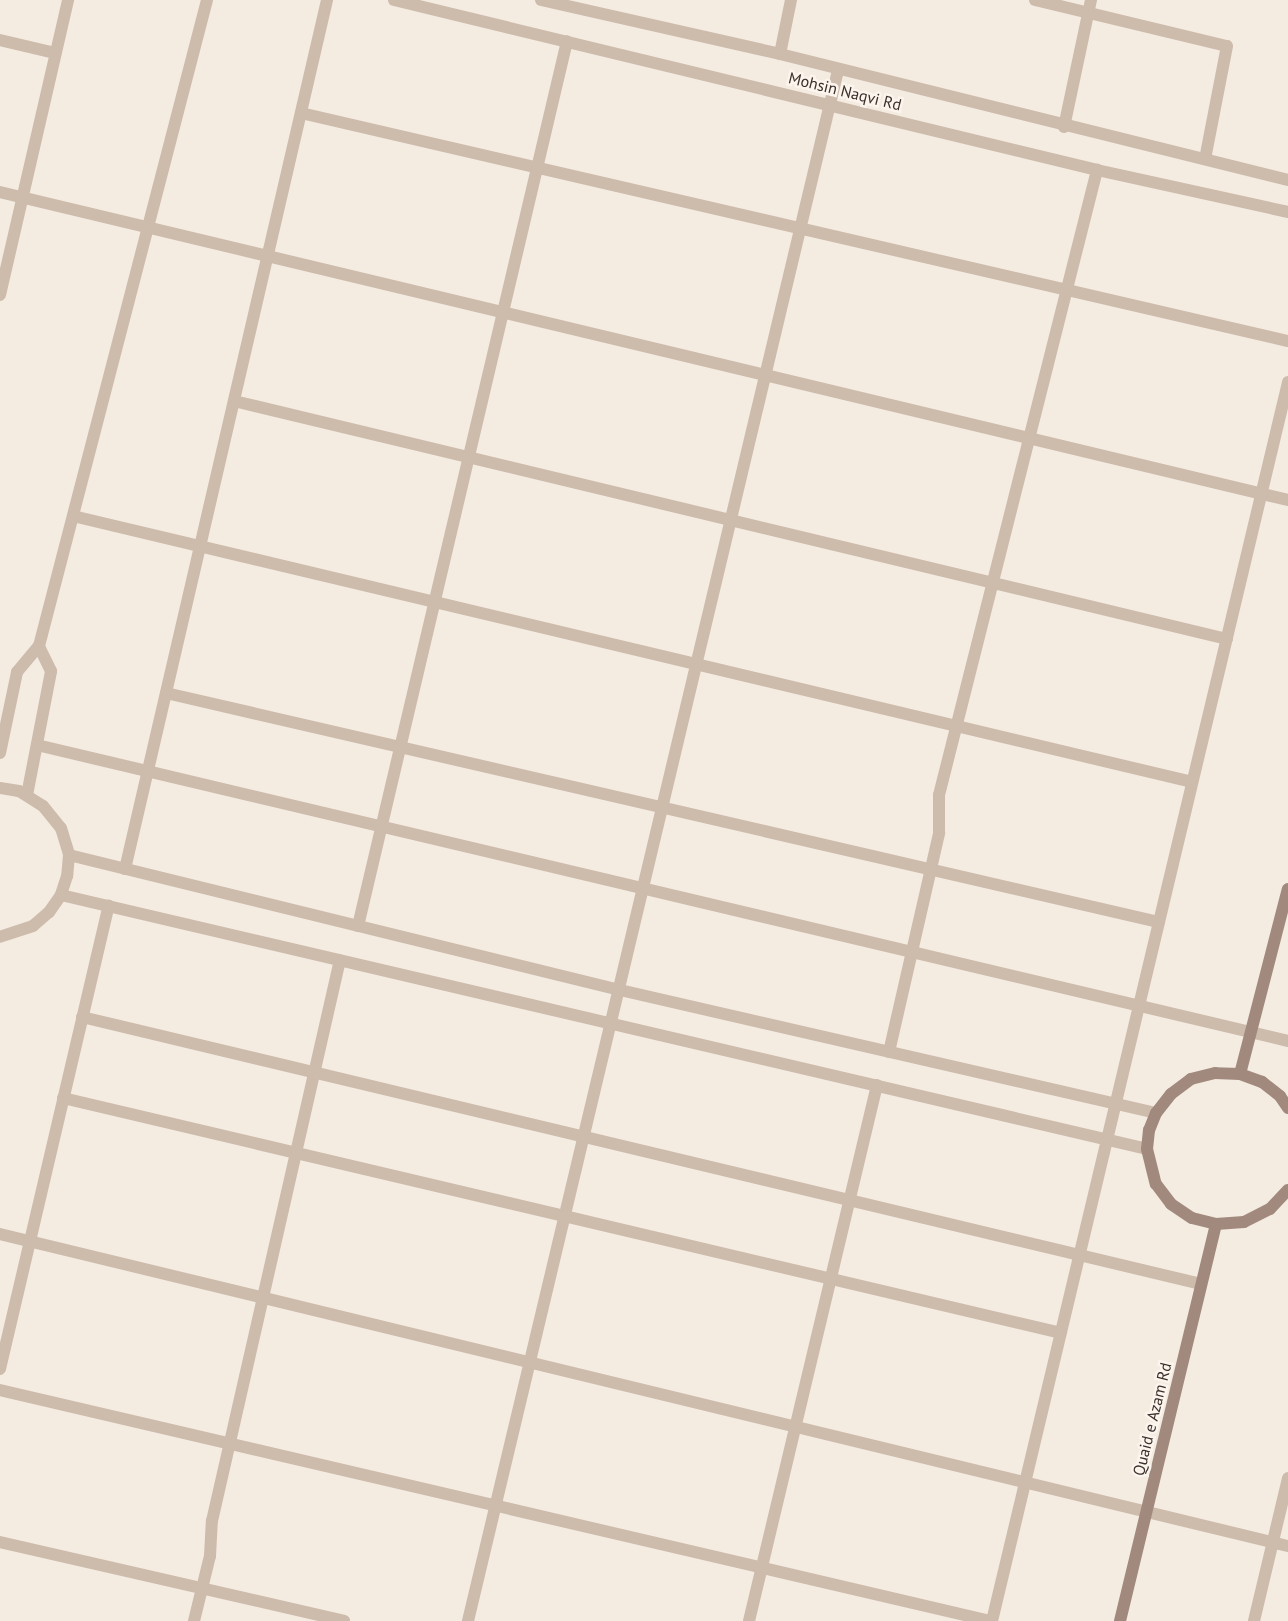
<!DOCTYPE html>
<html>
<head>
<meta charset="utf-8">
<style>
  body { margin:0 }
  #map { position:relative; width:1288px; height:1621px; overflow:hidden; background:#f4ebe1; font-family:"PT Sans",sans-serif }
  div>[style] { position:absolute }
  [style*='--x'] { left:calc(var(--x)*1px); top:calc(var(--y)*1px); width:calc(var(--w)*1px); rotate:calc(var(--a)*1deg) }
  .minor>* { height:12px; margin:-6px; padding:0 6px; transform-origin:6px; border-radius:6px; background:#cdbbac }
  .tertiary>* { height:12px; margin:-6px; padding:0 6px; transform-origin:6px; border-radius:6px; background:#cdbbac }
  .secondary>* { height:12px; margin:-6px; padding:0 6px; transform-origin:6px; border-radius:6px; background:#a18a7d }
  span { translate:-50% -50%; white-space:nowrap; text-align:center; line-height:1.15; -webkit-text-stroke:5px #fbf5ee; paint-order:stroke }
  .street-label { font-size:16px; color:#3b302b }
</style>
</head>
<body>
<div id="map">
  <div class="minor">
    <div style="--x:1035;--y:0;--w:197;--a:13.5"></div>
    <div style="--x:1227;--y:46;--w:115;--a:101"></div>
    <div style="--x:0;--y:40;--w:57;--a:13.3"></div>
    <div style="--x:780;--y:54;--w:55;--a:-78.5"></div>
    <div style="--x:301;--y:113;--w:1013;--a:13.01"></div>
    <div style="--x:1064;--y:127;--w:130;--a:-78"></div>
    <div style="--x:0;--y:192;--w:1324;--a:13.45"></div>
    <div style="--x:0;--y:295;--w:303;--a:-77"></div>
    <div style="--x:234;--y:401;--w:1021;--a:13.48"></div>
    <div style="--x:73;--y:516;--w:1150;--a:13.37"></div>
    <div style="--x:166;--y:693;--w:1019;--a:12.99"></div>
    <div style="--x:37;--y:745;--w:1286;--a:13.31"></div>
    <div style="--x:125;--y:869;--w:892;--a:-76.91"></div>
    <div style="--x:358;--y:926;--w:909;--a:-76.71"></div>
    <div style="--x:82;--y:1017;--w:1150;--a:13.42"></div>
    <div style="--x:889;--y:1052;--w:225;--a:-77.1"></div>
    <div style="--x:939;--y:833;--w:38;--a:-90"></div>
    <div style="--x:939;--y:795;--w:645;--a:-75.81"></div>
    <div style="--x:63;--y:1098;--w:1025;--a:13.25"></div>
    <div style="--x:0;--y:1234;--w:1325;--a:13.62"></div>
    <div style="--x:0;--y:1369;--w:476;--a:-76.8"></div>
    <div style="--x:0;--y:1390;--w:1017;--a:13.13"></div>
    <div style="--x:0;--y:1542;--w:353;--a:12.9"></div>
    <div style="--x:194;--y:1621;--w:67;--a:-76.2"></div>
    <div style="--x:210;--y:1556;--w:35;--a:-87"></div>
    <div style="--x:212;--y:1521;--w:575;--a:-77.15"></div>
    <div style="--x:749;--y:1621;--w:551;--a:-76.57"></div>
    <div style="--x:992;--y:1621;--w:1274;--a:-76.56"></div>
    <div style="--x:1254;--y:1621;--w:147;--a:-76.6"></div>
  </div>
  <div class="tertiary">
    <div style="--x:394;--y:0;--w:723;--a:13.59"></div>
    <div style="--x:1097;--y:170;--w:196;--a:12.4"></div>
    <div style="--x:541;--y:0;--w:245;--a:12.7"></div>
    <div style="--x:780;--y:54;--w:523;--a:13.93"></div>
    <div style="--x:0;--y:753;--w:83;--a:-78.1"></div>
    <div style="--x:17;--y:672;--w:34;--a:-50"></div>
    <div style="--x:39;--y:646;--w:667;--a:-75.42"></div>
    <div style="--x:0;--y:788;--w:19;--a:9"></div>
    <div style="--x:19;--y:791;--w:28;--a:32"></div>
    <div style="--x:43;--y:806;--w:28;--a:51"></div>
    <div style="--x:61;--y:828;--w:28;--a:73"></div>
    <div style="--x:69;--y:855;--w:21;--a:95"></div>
    <div style="--x:67;--y:876;--w:20;--a:108"></div>
    <div style="--x:61;--y:895;--w:21;--a:125"></div>
    <div style="--x:49;--y:912;--w:21;--a:139"></div>
    <div style="--x:33;--y:926;--w:35;--a:162"></div>
    <div style="--x:27;--y:795;--w:126;--a:-79"></div>
    <div style="--x:51;--y:671;--w:28;--a:-116"></div>
    <div style="--x:69;--y:855;--w:567;--a:13.77"></div>
    <div style="--x:620;--y:990;--w:550;--a:12.92"></div>
    <div style="--x:61;--y:895;--w:1115;--a:13.16"></div>
    <div style="--x:468;--y:1621;--w:1595;--a:-76.58"></div>
  </div>
  <div class="secondary">
    <div style="--x:1240;--y:1074;--w:191;--a:-75.5"></div>
    <div style="--x:1288;--y:1108;--w:14;--a:-124"></div>
    <div style="--x:1280;--y:1096;--w:23;--a:-142"></div>
    <div style="--x:1262;--y:1082;--w:23;--a:-160"></div>
    <div style="--x:1240;--y:1074;--w:25;--a:-178"></div>
    <div style="--x:1215;--y:1073;--w:25;--a:166"></div>
    <div style="--x:1191;--y:1079;--w:25;--a:143"></div>
    <div style="--x:1171;--y:1094;--w:24;--a:128"></div>
    <div style="--x:1156;--y:1113;--w:18;--a:112"></div>
    <div style="--x:1149;--y:1130;--w:19;--a:96"></div>
    <div style="--x:1147;--y:1149;--w:36;--a:76"></div>
    <div style="--x:1156;--y:1184;--w:25;--a:53"></div>
    <div style="--x:1171;--y:1204;--w:25;--a:34"></div>
    <div style="--x:1192;--y:1218;--w:25;--a:14"></div>
    <div style="--x:1216;--y:1224;--w:28;--a:-4"></div>
    <div style="--x:1244;--y:1222;--w:29;--a:-27"></div>
    <div style="--x:1270;--y:1209;--w:26;--a:-47"></div>
    <div style="--x:1120;--y:1621;--w:408;--a:-76.4"></div>
  </div>
  <div class="street-label">
    <span style="left:845px;top:91px;rotate:14deg">Mohsin Naqvi Rd</span>
    <span style="left:1152px;top:1419px;rotate:-76deg">Quaid e Azam Rd</span>
  </div>
</div>
</body>
</html>
